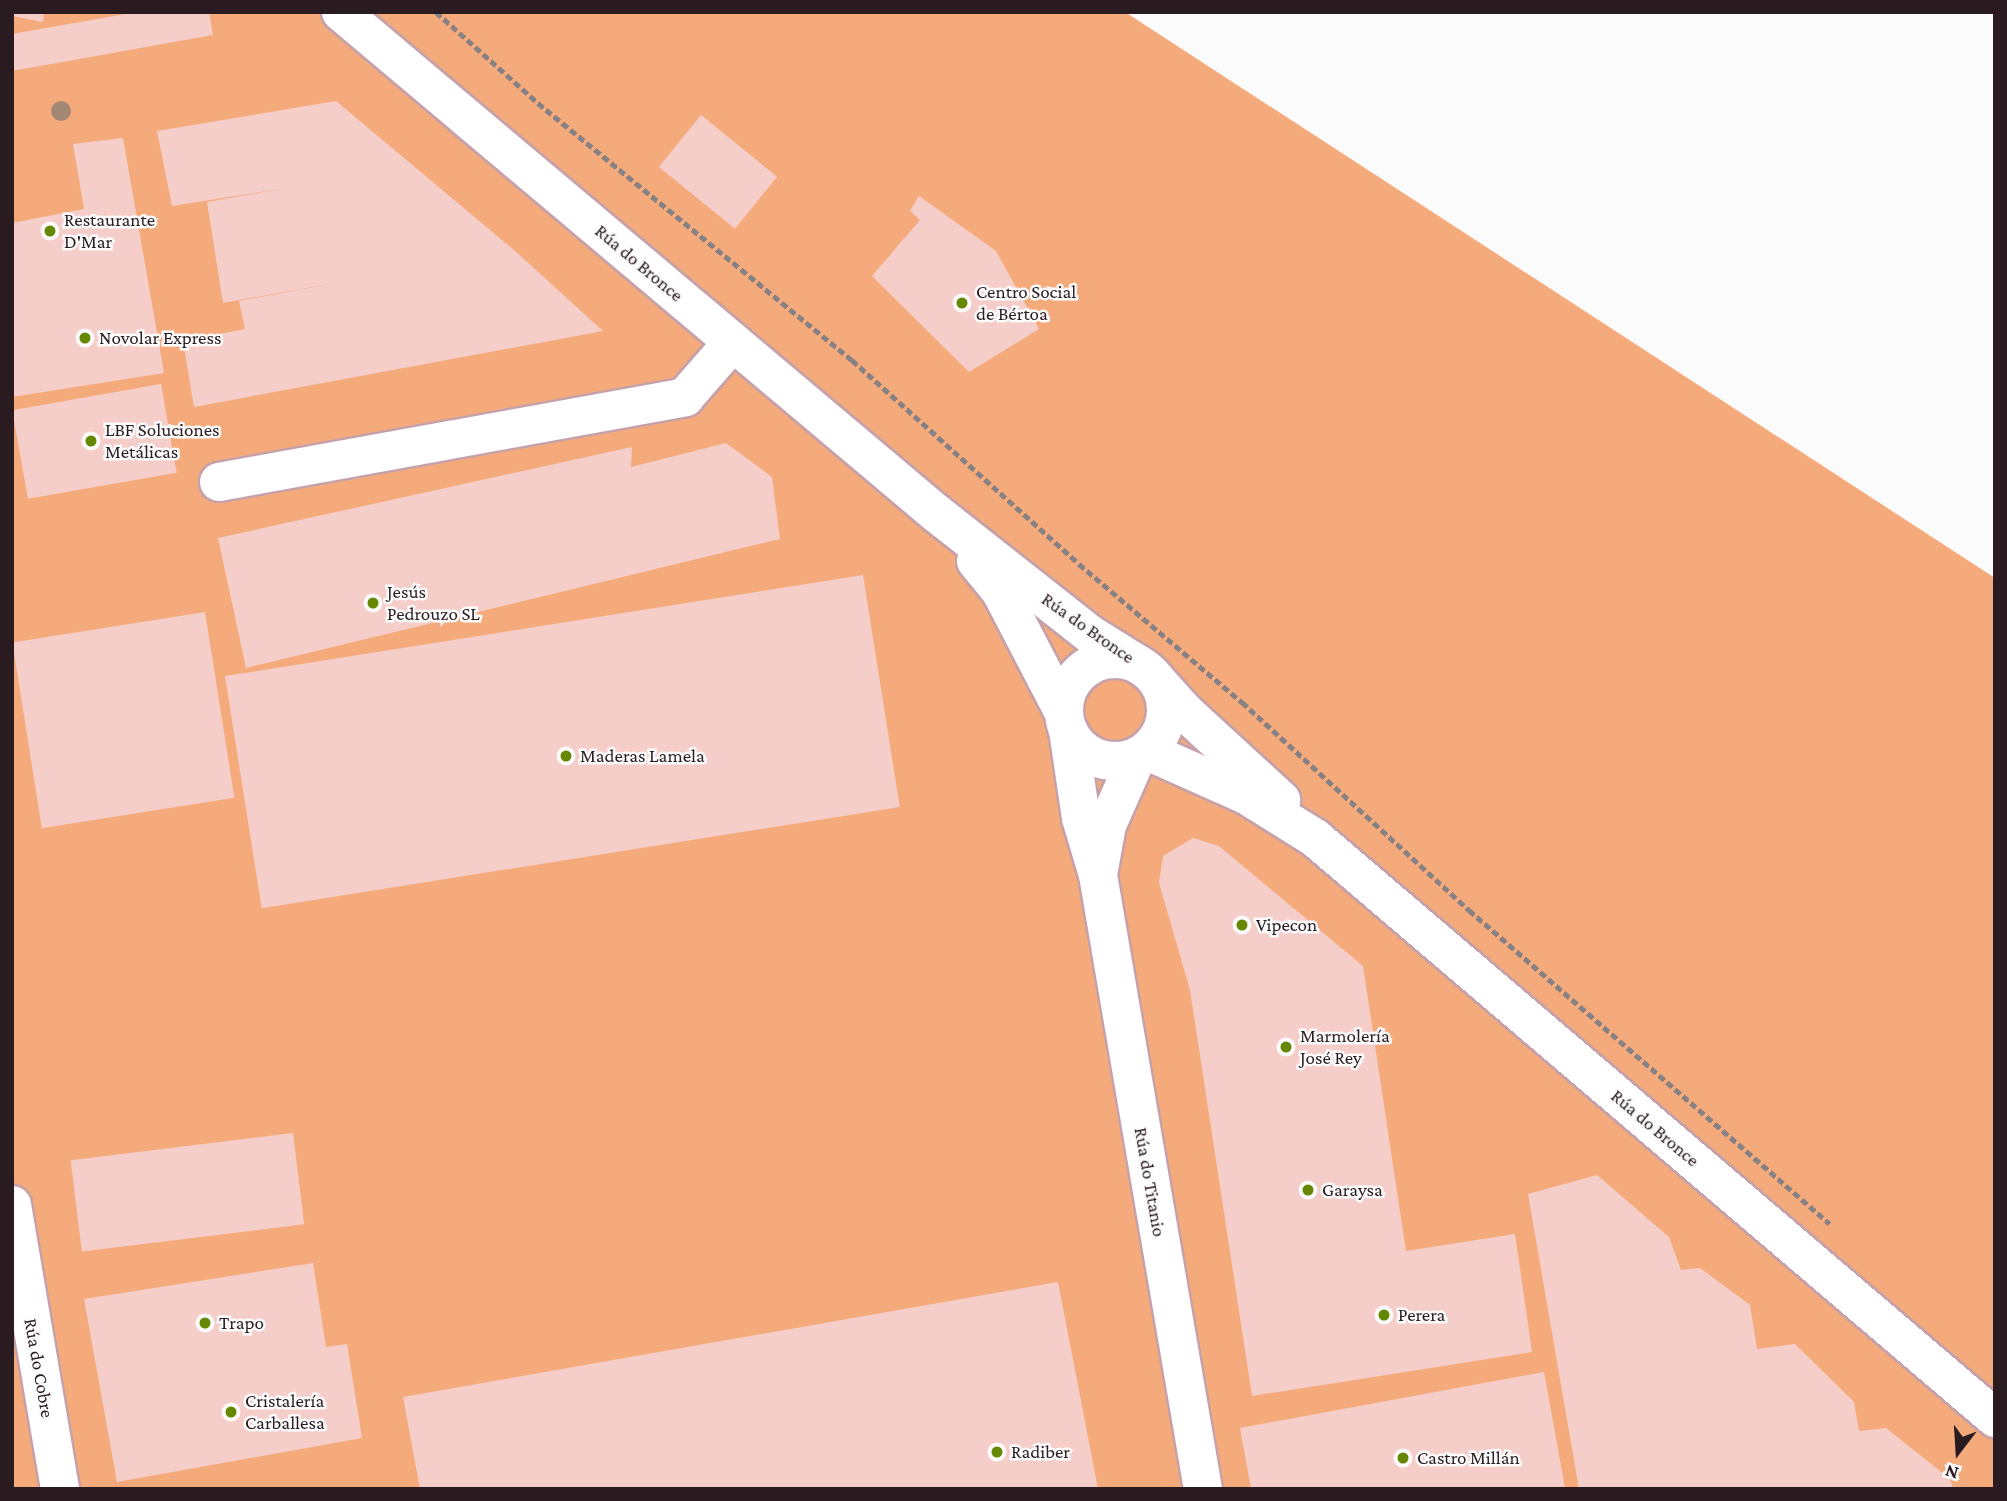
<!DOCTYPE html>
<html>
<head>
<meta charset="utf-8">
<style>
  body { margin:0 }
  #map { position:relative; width:2007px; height:1501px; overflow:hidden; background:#fbfbfb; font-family:"Crimson Pro",serif }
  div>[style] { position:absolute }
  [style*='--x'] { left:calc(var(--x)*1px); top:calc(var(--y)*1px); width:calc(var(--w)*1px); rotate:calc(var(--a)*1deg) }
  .forest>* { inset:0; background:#f5aa7c }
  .building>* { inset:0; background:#f5cec9; transform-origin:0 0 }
  .path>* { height:4.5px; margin-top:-2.25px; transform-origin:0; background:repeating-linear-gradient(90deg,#888183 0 7px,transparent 0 10.5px) }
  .roads { filter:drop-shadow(2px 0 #c6a1a9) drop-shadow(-2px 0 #c6a1a9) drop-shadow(0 2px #c6a1a9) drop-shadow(0 -2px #c6a1a9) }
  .minor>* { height:38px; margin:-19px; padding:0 19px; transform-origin:19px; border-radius:19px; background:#fff }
  .minor>.ring { margin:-19px; padding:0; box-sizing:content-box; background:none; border:38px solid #fff; border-radius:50% }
  .trees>* { width:20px; height:20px; margin:-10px; border-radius:50%; background:#a28875 }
  .dots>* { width:19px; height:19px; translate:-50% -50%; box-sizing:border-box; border:4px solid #fbfbfb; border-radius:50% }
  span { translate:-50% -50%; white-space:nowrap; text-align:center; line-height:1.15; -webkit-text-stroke:5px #fbfbfb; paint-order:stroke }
  .poi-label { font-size:19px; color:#291b1f }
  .left { translate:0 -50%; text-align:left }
  .street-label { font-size:19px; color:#291b1f }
  .frame { position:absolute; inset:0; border:14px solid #291b1f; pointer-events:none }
  .north { position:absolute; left:1923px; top:1417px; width:70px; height:70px; -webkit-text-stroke:5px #fbfbfb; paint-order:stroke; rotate:197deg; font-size:19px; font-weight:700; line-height:28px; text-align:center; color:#291b1f }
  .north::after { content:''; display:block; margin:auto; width:24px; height:32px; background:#291b1f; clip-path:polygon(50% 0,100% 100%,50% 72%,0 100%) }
</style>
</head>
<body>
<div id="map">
  <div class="forest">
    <div style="clip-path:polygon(12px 12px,1125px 12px,1995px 578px,1995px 1489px,12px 1489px)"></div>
  </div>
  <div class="building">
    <div style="clip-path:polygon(12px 12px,44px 12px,43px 22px,12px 16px)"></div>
    <div style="clip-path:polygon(137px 12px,209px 12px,213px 35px,12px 71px,12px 34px)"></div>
    <div style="clip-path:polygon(336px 101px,514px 250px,603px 331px,194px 407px,183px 341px,245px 329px,239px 301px,351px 280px,223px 303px,207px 202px,286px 188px,172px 206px,157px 131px)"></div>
    <div style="left:701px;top:115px;width:98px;height:67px;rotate:39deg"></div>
    <div style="clip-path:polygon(123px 138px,164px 373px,12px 397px,12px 223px,84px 209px,73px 144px)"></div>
    <div style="clip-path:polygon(919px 196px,996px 251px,1039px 329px,969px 372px,872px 276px,920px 220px,910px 211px)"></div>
    <div style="left:161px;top:384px;width:90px;height:151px;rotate:80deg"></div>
    <div style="clip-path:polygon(726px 443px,772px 477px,780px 539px,246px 668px,218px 538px,632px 447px,631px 467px)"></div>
    <div style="left:863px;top:575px;width:235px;height:646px;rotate:81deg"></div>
    <div style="left:205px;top:612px;width:188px;height:195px;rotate:81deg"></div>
    <div style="clip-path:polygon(1193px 838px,1219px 846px,1363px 966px,1406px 1251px,1515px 1234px,1532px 1352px,1252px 1396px,1190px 990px,1159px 883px,1163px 856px)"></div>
    <div style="left:293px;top:1133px;width:92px;height:224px;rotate:83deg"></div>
    <div style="clip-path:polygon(1597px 1175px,1669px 1237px,1681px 1270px,1700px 1268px,1750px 1305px,1757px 1349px,1795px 1344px,1854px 1402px,1859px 1431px,1886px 1428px,1950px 1479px,1953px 1489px,1579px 1489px,1528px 1194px)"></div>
    <div style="clip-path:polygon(313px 1263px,326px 1347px,347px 1344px,362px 1438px,117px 1482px,84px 1299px)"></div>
    <div style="clip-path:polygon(1058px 1282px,1098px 1489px,420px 1489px,403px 1397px)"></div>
    <div style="clip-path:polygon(1544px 1372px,1565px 1488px,1251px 1489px,1240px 1428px)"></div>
  </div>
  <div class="path">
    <div style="--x:436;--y:12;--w:137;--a:41.7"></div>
    <div style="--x:538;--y:103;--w:406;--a:39.3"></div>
    <div style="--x:852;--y:360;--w:305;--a:41.9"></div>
    <div style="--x:1079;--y:564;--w:214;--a:40.3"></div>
    <div style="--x:1242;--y:702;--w:308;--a:42.5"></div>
    <div style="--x:1469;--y:910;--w:478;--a:41"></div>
  </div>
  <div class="roads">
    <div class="minor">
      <div style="--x:341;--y:12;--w:778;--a:40.1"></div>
      <div style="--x:936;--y:513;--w:197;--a:38.2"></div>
      <div style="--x:1091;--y:635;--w:59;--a:31.8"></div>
      <div style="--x:219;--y:482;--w:474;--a:-10.3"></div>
      <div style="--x:685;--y:397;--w:73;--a:-48.9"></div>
      <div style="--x:976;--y:561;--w:40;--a:51"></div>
      <div style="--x:1001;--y:592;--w:136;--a:62.5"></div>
      <div class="ring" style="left:1064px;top:659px;width:64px;height:64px"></div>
      <div style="--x:1158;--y:682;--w:39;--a:48"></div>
      <div style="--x:1184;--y:711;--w:132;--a:42.5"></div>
      <div style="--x:1068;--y:730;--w:89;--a:81.6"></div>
      <div style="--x:1081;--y:818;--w:59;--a:73.4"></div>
      <div style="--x:1098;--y:875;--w:623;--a:80.3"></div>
      <div style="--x:1147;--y:751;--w:108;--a:24"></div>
      <div style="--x:1246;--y:795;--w:81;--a:31.9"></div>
      <div style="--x:1315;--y:838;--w:894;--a:40.46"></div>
      <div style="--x:1099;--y:869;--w:45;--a:-79.7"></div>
      <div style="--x:1107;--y:825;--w:74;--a:-66.2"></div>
      <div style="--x:12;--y:1205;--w:288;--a:80.4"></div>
    </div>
  </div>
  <div class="trees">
    <div style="left:61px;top:111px"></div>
  </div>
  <div class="dots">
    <div style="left:50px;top:231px;background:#668701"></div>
    <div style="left:962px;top:303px;background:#668701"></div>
    <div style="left:85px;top:338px;background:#668701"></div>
    <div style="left:91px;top:441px;background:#668701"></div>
    <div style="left:373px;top:603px;background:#668701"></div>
    <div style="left:566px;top:756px;background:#668701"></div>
    <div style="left:1242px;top:925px;background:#668701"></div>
    <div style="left:1286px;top:1047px;background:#668701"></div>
    <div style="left:1308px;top:1190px;background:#668701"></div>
    <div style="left:1384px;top:1315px;background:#668701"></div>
    <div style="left:205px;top:1323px;background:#668701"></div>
    <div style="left:231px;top:1412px;background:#668701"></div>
    <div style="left:997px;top:1452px;background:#668701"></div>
    <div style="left:1403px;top:1458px;background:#668701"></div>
  </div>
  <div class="poi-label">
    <span class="left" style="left:64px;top:231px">Restaurante<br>D'Mar</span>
    <span class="left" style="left:976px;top:303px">Centro Social<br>de Bértoa</span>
    <span class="left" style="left:99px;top:338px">Novolar Express</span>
    <span class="left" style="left:105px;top:441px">LBF Soluciones<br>Metálicas</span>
    <span class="left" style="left:387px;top:603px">Jesús<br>Pedrouzo SL</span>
    <span class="left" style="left:580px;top:756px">Maderas Lamela</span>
    <span class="left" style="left:1256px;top:925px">Vipecon</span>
    <span class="left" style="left:1300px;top:1047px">Marmolería<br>José Rey</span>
    <span class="left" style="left:1322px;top:1190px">Garaysa</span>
    <span class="left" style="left:1398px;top:1315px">Perera</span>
    <span class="left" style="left:219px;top:1323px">Trapo</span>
    <span class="left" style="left:245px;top:1412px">Cristalería<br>Carballesa</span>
    <span class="left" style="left:1011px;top:1452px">Radiber</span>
    <span class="left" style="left:1417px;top:1458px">Castro Millán</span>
  </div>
  <div class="street-label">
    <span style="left:639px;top:263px;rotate:40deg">Rúa do Bronce</span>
    <span style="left:1088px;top:628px;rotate:35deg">Rúa do Bronce</span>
    <span style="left:1655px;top:1128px;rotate:40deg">Rúa do Bronce</span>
    <span style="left:1150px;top:1182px;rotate:80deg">Rúa do Titanio</span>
    <span style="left:39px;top:1368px;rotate:80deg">Rúa do Cobre</span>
  </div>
  <div class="frame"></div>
  <div class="north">N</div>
</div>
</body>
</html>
